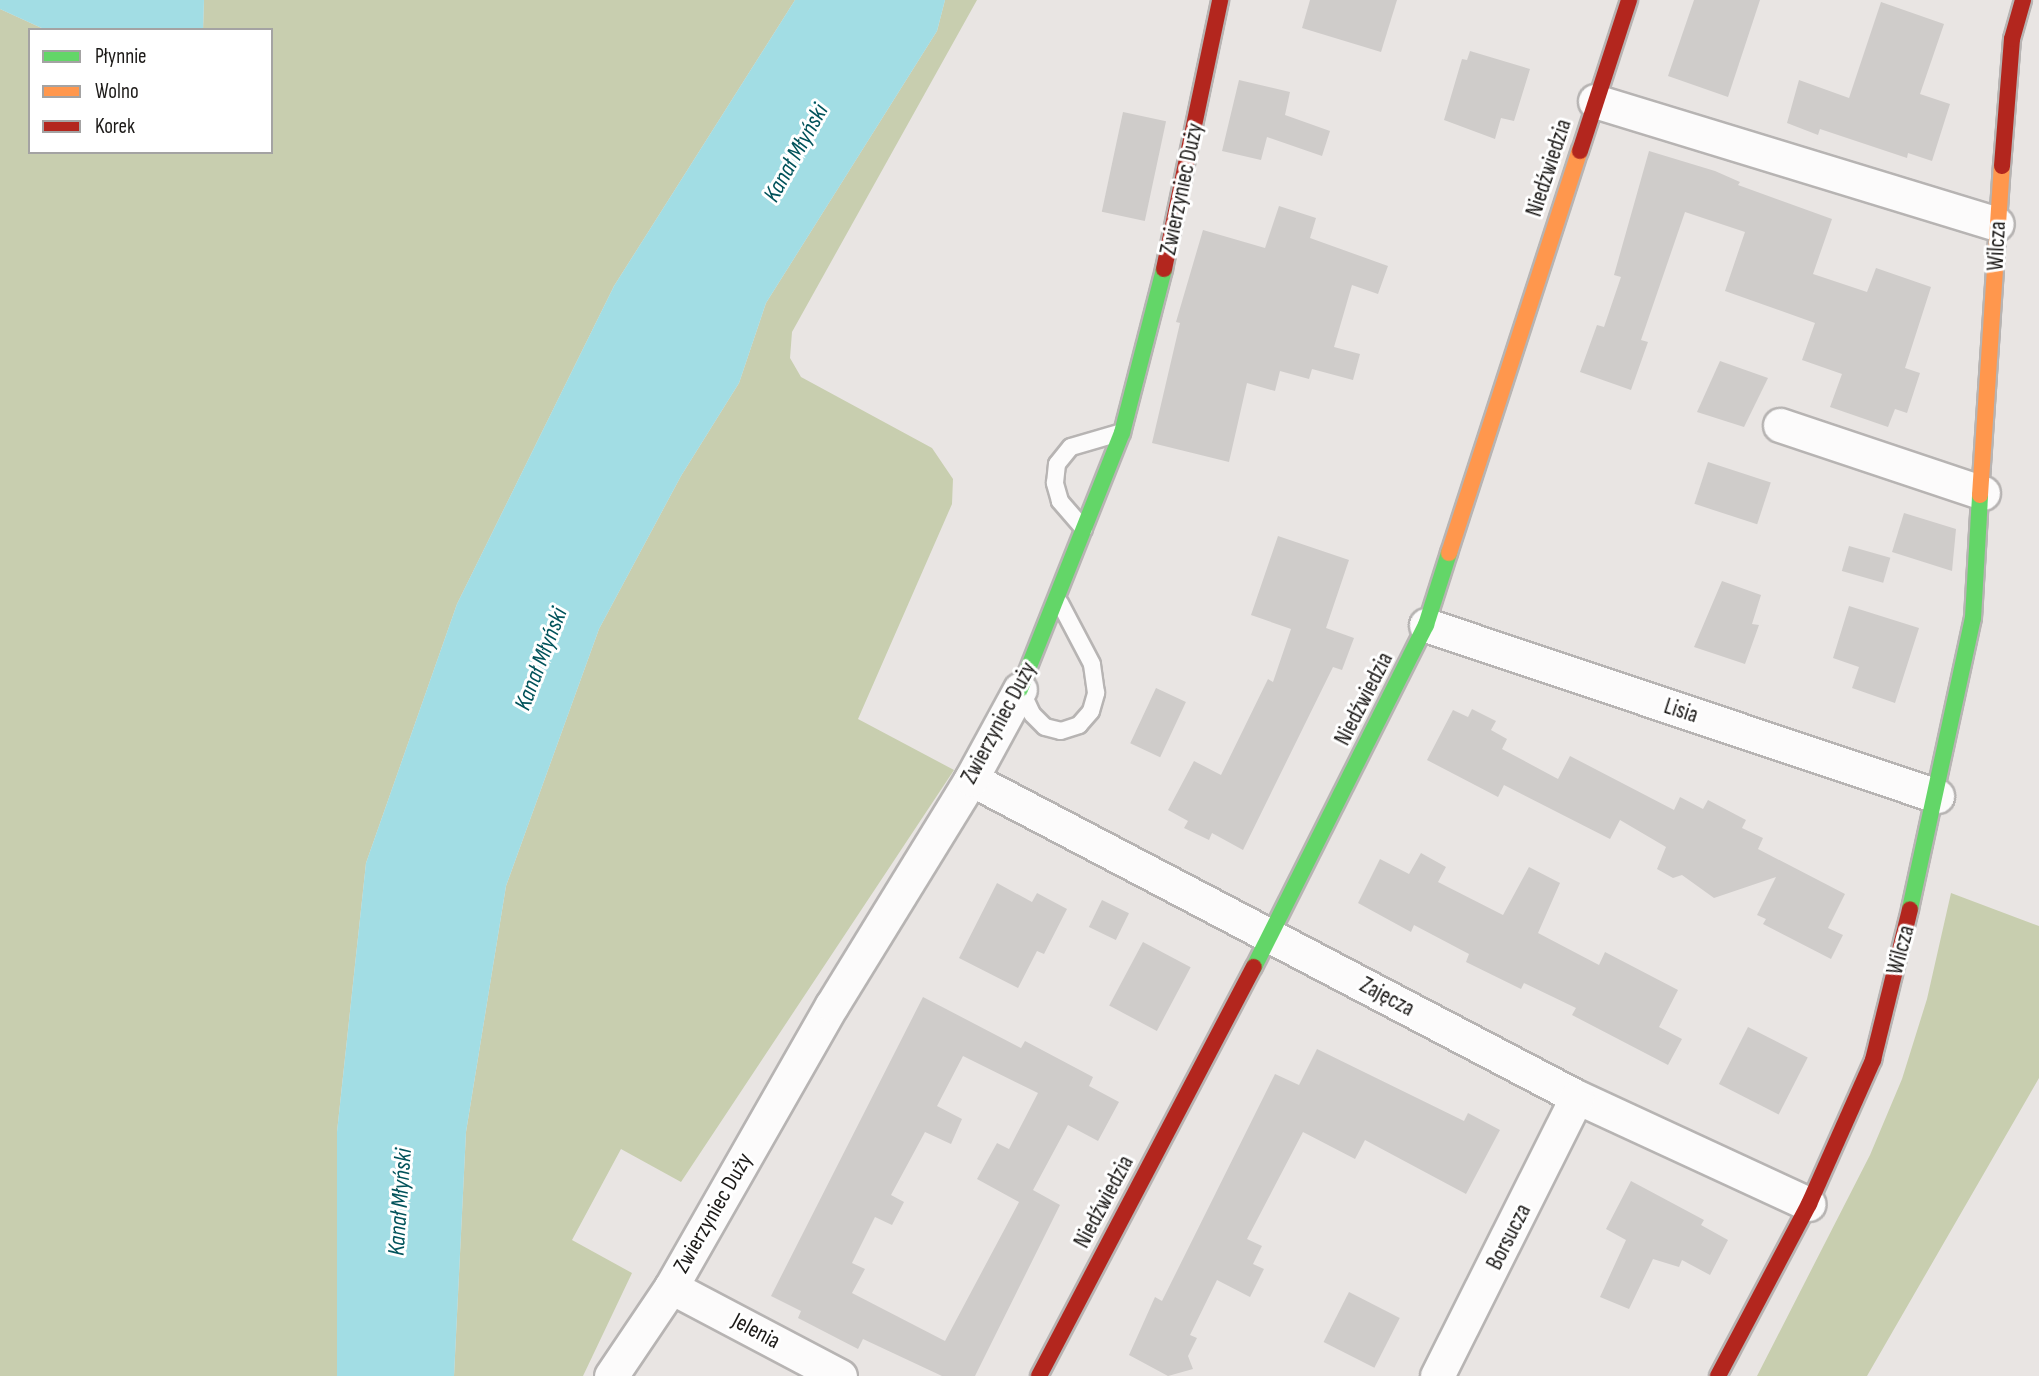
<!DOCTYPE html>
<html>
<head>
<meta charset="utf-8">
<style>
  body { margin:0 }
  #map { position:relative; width:2039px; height:1376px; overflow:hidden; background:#e9e5e3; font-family:"Sofia Sans Condensed",sans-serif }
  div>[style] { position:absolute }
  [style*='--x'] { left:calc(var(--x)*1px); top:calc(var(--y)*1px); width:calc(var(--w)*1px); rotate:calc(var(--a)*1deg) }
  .green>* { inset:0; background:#c8ceaf }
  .water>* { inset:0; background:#a2dde4 }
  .building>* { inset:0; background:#cfccca; transform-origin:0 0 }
  .roads { filter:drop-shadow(2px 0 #b7b4b3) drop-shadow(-2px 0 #b7b4b3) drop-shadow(0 2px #b7b4b3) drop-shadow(0 -2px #b7b4b3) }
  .lane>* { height:16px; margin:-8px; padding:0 8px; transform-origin:8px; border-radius:8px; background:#fcfbfb }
  .street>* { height:33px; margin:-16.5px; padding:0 16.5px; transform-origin:16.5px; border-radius:16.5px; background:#fcfbfb }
  .fast>* { height:16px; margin:-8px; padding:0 8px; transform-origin:8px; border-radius:8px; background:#63d668 }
  .slow>* { height:16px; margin:-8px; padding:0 8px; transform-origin:8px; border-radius:8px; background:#ff974d }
  .jam>* { height:16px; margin:-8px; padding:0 8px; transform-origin:8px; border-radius:8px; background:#b3261e }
  span { translate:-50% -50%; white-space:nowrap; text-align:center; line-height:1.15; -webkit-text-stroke:6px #fff; paint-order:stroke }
  .street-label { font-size:23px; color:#1c1a18 }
  .water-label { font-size:24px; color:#00525a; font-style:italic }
  .legend { position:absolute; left:28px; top:28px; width:245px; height:126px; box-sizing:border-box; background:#fff; border:2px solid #a4a3a3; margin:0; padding:9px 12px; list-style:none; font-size:21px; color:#1c1a18 }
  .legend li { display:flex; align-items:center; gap:14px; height:35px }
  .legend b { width:35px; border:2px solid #a4a3a3 }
</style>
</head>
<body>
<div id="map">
  <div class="green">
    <div style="clip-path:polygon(204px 0,795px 0,614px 286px,457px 604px,366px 863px,337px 1132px,337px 1376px,0 1376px,0 9px,46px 30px,30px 30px,30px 152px,271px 152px,271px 30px,203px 30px)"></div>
    <div style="clip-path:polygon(945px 0,977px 0,792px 332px,790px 358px,801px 377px,932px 448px,953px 479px,952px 504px,858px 719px,954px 770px,681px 1182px,621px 1149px,572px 1240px,632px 1273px,583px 1376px,454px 1376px,466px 1132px,506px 886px,599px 629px,681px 476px,739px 383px,766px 303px,937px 31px)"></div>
    <div style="clip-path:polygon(1951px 893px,2039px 926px,2039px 1078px,1867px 1376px,1757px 1376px,1870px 1155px,1902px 1079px,1927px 999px)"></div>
  </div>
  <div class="water">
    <div style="clip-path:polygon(0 0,204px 0,203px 30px,46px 30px,0 9px)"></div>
    <div style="clip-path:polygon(795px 0,945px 0,937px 31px,766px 303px,739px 383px,681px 476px,599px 629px,506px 886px,466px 1132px,454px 1376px,337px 1376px,337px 1132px,366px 863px,457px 604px,614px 286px)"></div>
  </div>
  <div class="building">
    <div style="clip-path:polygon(1310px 0,1397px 0,1381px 52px,1302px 28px)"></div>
    <div style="clip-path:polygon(1694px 0,1760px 0,1728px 97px,1668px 76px)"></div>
    <div style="clip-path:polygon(1881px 2px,1944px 24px,1920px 94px,1950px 104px,1932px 161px,1908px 153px,1907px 158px,1820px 129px,1818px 135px,1787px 123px,1799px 80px,1849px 98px)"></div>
    <div style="clip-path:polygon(1470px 51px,1530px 69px,1514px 121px,1501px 118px,1495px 139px,1444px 120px,1462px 59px,1467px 60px)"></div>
    <div style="clip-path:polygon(1239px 80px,1290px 92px,1285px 115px,1330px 131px,1322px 156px,1267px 137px,1261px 160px,1222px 151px)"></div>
    <div style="left:1123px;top:112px;width:44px;height:102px;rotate:12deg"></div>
    <div style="clip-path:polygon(1649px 151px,1715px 171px,1740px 182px,1738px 185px,1832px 219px,1813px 274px,1867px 292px,1876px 268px,1931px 287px,1905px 368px,1920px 373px,1907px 413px,1895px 409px,1888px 427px,1830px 407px,1842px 374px,1802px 360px,1815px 323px,1725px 291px,1745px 232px,1685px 212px,1641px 340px,1648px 342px,1631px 390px,1580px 372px,1597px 325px,1604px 327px,1621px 277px,1614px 275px)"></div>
    <div style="clip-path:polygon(1279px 206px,1316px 218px,1310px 238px,1388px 266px,1378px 294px,1352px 285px,1334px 347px,1360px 354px,1353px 380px,1312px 369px,1309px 379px,1280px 371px,1275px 391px,1247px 383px,1229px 462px,1152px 443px,1180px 323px,1176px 322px,1203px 230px,1265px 248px)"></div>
    <div style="clip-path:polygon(1720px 361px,1768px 378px,1744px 427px,1697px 412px)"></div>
    <div style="left:1708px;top:462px;width:66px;height:44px;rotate:18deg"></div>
    <div style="clip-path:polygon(1904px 513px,1956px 529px,1952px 571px,1892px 552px)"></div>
    <div style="clip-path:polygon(1278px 536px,1349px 560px,1326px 628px,1354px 638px,1342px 670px,1333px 667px,1243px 850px,1212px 833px,1209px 840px,1184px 828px,1188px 821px,1168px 810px,1194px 761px,1221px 775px,1268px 679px,1273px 682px,1291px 629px,1251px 615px)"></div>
    <div style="left:1849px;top:546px;width:43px;height:26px;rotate:16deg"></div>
    <div style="clip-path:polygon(1722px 581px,1761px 595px,1752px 624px,1759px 625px,1745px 664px,1694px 647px)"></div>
    <div style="clip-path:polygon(1849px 606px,1919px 628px,1895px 703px,1852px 688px,1859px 667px,1833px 658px)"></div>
    <div style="left:1156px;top:688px;width:33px;height:61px;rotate:25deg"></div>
    <div style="clip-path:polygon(1472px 709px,1496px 721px,1491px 730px,1507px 739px,1502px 749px,1558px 779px,1570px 756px,1674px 810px,1680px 797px,1703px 809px,1708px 800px,1746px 820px,1742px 828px,1763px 838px,1758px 849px,1845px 894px,1828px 928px,1843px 935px,1831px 959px,1763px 924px,1766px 919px,1757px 915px,1776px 877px,1714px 898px,1682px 875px,1673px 878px,1657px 869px,1666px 847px,1620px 820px,1610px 839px,1504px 785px,1498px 797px,1427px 760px,1453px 710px,1468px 717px)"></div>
    <div style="clip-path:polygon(1421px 853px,1446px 867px,1438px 882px,1503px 915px,1529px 867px,1560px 883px,1538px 933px,1599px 965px,1605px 952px,1678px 990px,1659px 1027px,1682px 1039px,1668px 1065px,1572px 1015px,1576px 1008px,1524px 983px,1521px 989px,1466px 962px,1469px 954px,1414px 925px,1411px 932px,1358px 903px,1380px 859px,1409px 874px)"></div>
    <div style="clip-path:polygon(997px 883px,1032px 902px,1037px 893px,1067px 909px,1044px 954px,1037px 951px,1018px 988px,959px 958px)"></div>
    <div style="left:1102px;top:900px;width:30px;height:30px;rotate:26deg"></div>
    <div style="left:1143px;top:942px;width:54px;height:72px;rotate:28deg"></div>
    <div style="clip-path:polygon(evenodd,923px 997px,1021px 1048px,1025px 1041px,1093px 1077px,1089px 1086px,1119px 1102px,1098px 1141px,1068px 1125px,1033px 1190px,1060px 1205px,975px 1376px,942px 1376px,863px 1339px,858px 1349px,798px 1318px,801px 1311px,771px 1296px,923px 997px,963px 1056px,1038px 1093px,1009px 1149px,997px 1143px,977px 1179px,1019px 1202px,945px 1341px,852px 1293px,865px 1269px,852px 1263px,875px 1217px,892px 1225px,904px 1202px,891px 1195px,925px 1132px,951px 1144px,962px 1119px,937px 1106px,963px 1056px)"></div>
    <div style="left:1748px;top:1027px;width:67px;height:64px;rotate:27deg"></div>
    <div style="clip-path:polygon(1317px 1049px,1464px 1121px,1468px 1113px,1500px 1130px,1466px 1194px,1365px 1140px,1355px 1159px,1303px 1132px,1247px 1239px,1262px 1246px,1253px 1264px,1264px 1269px,1250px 1297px,1217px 1280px,1190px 1335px,1197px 1338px,1188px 1356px,1193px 1369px,1168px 1376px,1129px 1355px,1155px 1297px,1162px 1301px,1275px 1074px,1299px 1085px)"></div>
    <div style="clip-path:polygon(1631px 1181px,1704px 1220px,1701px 1225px,1728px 1240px,1710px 1275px,1682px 1260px,1679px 1267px,1653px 1259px,1629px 1309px,1600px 1297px,1626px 1240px,1606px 1229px)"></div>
    <div style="left:1349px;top:1292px;width:57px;height:56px;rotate:27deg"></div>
  </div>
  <div class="roads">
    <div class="lane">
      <div style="--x:1084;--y:529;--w:37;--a:-131"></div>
      <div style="--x:1060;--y:501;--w:19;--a:-106"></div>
      <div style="--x:1055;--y:483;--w:19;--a:-84"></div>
      <div style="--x:1057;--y:464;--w:22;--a:-51"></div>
      <div style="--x:1071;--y:447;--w:50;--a:-16.3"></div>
      <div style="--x:1021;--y:690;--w:26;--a:65"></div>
      <div style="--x:1032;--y:714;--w:18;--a:45"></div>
      <div style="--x:1045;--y:727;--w:16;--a:14"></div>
      <div style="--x:1061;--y:731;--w:19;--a:-18"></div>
      <div style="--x:1079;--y:725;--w:18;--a:-49"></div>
      <div style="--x:1091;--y:711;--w:19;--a:-74"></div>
      <div style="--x:1096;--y:693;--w:29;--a:-98"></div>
      <div style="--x:1092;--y:664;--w:69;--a:-117.7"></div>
    </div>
    <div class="street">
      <div style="--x:1595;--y:101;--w:420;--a:17"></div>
      <div style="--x:1780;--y:425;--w:214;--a:18.5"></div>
      <div style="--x:1426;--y:625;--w:539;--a:18.5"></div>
      <div style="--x:971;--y:779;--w:684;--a:27.69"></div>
      <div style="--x:1577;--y:1097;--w:255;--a:24.8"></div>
      <div style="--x:671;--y:1287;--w:191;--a:27.8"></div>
      <div style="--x:611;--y:1376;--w:107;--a:-56"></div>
      <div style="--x:671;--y:1287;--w:325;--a:-60.3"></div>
      <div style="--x:832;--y:1005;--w:265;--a:-58.4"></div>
      <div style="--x:971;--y:779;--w:102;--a:-61.4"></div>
      <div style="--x:1437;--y:1376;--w:312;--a:-63.4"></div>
    </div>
    <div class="fast">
      <div style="--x:1020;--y:689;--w:276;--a:-68.3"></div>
      <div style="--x:1122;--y:433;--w:169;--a:-75.6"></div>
      <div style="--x:1910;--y:909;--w:298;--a:-77.8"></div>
      <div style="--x:1973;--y:618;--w:123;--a:-86.7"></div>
      <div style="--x:1254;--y:967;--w:383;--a:-63.3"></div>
      <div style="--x:1426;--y:625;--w:76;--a:-72.3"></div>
    </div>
    <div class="slow">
      <div style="--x:1980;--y:495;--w:330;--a:-86.2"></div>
      <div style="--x:1449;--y:553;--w:423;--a:-72"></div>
    </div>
    <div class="jam">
      <div style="--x:1580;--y:151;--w:159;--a:-72"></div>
      <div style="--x:2002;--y:166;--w:127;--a:-85.5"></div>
      <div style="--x:2012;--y:39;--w:41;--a:-74.2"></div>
      <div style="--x:1164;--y:269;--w:275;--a:-78.2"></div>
      <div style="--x:1039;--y:1376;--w:462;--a:-62.3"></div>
      <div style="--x:1718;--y:1376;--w:195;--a:-62.1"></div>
      <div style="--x:1809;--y:1204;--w:158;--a:-66"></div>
      <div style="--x:1873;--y:1060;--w:155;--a:-76.2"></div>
    </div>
  </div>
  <div class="street-label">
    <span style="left:1549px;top:168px;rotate:-72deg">Niedźwiedzia</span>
    <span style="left:1182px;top:189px;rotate:-78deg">Zwierzyniec Duży</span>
    <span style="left:1997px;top:246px;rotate:-87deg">Wilcza</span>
    <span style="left:1364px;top:699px;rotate:-63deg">Niedźwiedzia</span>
    <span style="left:1681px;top:711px;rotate:18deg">Lisia</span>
    <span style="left:999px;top:723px;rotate:-62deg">Zwierzyniec Duży</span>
    <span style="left:1901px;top:950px;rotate:-75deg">Wilcza</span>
    <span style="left:1387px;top:997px;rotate:28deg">Zajęcza</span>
    <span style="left:1104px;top:1202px;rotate:-62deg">Niedźwiedzia</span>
    <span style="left:713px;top:1213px;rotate:-60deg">Zwierzyniec Duży</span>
    <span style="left:1509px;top:1237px;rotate:-63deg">Borsucza</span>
    <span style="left:756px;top:1331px;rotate:28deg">Jelenia</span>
  </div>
  <div class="water-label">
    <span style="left:796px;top:153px;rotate:-61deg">Kanał Młyński</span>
    <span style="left:541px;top:659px;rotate:-69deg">Kanał Młyński</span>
    <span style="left:400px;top:1202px;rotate:-86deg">Kanał Młyński</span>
  </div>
  <ul class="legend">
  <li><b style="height:9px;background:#63d668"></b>Płynnie</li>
  <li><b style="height:9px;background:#ff974d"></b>Wolno</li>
  <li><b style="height:9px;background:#b3261e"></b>Korek</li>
  </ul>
</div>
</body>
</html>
